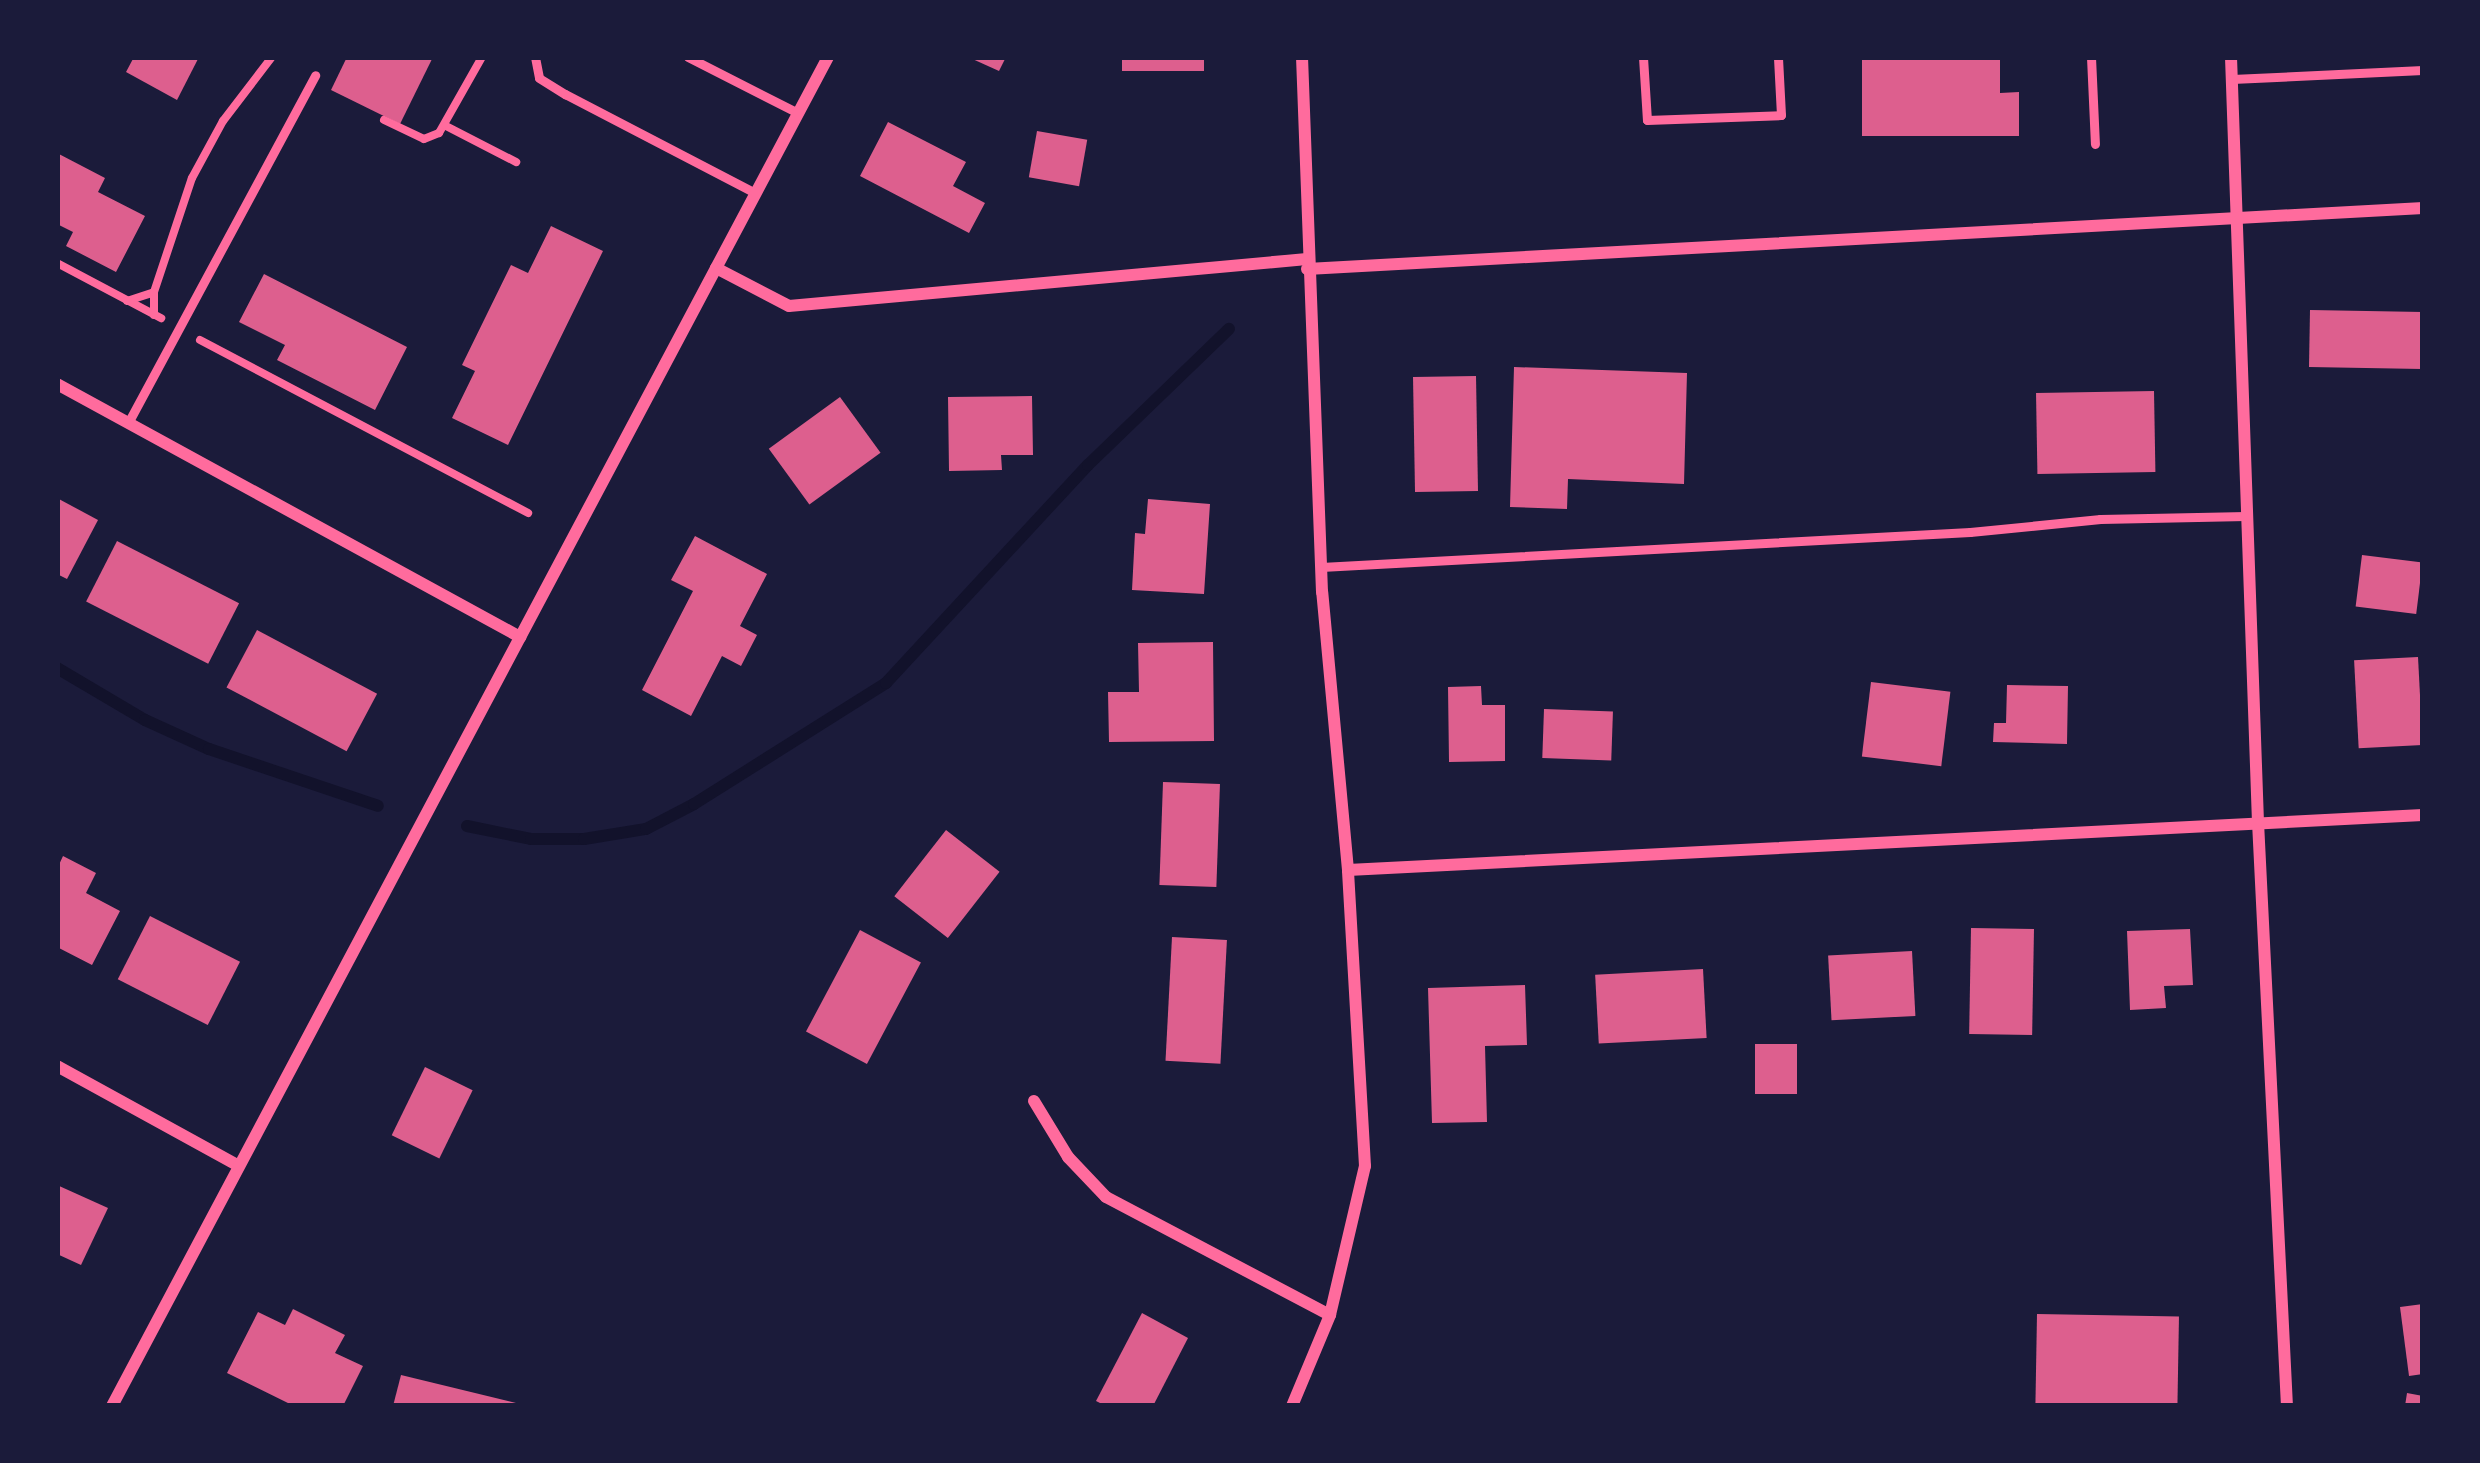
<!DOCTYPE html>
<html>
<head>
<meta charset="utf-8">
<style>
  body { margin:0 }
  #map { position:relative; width:2480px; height:1463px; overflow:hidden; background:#1b1b3a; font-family:Karla,sans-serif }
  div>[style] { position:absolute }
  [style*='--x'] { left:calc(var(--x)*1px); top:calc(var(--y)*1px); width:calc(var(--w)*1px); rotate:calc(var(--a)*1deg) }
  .stream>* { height:12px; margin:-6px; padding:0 6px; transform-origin:6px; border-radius:6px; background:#12122b }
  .building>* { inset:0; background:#dd5f8e; transform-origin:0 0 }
  .path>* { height:8px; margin:-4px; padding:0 4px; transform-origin:4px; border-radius:4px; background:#ff6b9d }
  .service>* { height:9px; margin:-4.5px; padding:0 4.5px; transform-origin:4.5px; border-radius:4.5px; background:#ff6b9d }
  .minor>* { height:12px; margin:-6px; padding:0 6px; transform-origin:6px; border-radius:6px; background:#ff6b9d }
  span { translate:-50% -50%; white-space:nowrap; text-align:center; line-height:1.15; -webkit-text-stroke:10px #1b1b3a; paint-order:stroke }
  .frame { position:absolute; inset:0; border:60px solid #1b1b3a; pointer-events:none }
</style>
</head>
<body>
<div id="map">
  <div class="stream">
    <div style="--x:57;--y:668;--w:102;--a:30.6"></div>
    <div style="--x:145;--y:720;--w:70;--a:24.4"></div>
    <div style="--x:209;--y:749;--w:178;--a:18.6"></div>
    <div style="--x:467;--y:826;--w:65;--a:11.5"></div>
    <div style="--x:531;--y:839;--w:53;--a:0"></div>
    <div style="--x:584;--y:839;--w:63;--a:-9.2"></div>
    <div style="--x:646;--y:829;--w:54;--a:-27.5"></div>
    <div style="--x:694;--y:804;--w:227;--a:-32.2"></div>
    <div style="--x:886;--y:683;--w:297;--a:-47.2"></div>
    <div style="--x:1088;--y:465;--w:196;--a:-44"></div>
  </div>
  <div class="building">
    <div style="clip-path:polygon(134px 57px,199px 57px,177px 100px,126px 72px)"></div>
    <div style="clip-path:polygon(347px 57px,433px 57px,400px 124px,331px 90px)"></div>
    <div style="clip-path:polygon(968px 57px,1006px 57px,999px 71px)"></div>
    <div style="left:1122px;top:57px;width:82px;height:14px"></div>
    <div style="clip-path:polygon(1862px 57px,2000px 57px,2000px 93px,2019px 92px,2019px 136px,1862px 136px)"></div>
    <div style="clip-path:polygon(888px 122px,966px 162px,953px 186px,985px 203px,969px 233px,860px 176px)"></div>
    <div style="left:1037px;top:131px;width:51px;height:47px;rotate:10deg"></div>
    <div style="clip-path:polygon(57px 153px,105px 178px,98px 192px,145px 216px,116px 272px,66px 246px,73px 232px,57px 224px)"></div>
    <div style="clip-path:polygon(551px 226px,603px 251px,508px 445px,452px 418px,475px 371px,462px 365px,511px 265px,528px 273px)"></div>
    <div style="clip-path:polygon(264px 274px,407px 347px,375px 410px,277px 360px,285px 345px,239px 322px)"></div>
    <div style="left:2310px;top:310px;width:113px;height:57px;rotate:1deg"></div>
    <div style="clip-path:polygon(1514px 367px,1687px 373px,1684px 484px,1568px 479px,1567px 509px,1510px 507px)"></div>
    <div style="left:1476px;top:376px;width:115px;height:63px;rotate:89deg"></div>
    <div style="left:2154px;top:391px;width:81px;height:118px;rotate:89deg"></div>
    <div style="clip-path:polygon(1032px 396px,1033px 455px,1001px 455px,1002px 470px,949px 471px,948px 397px)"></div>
    <div style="left:840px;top:397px;width:69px;height:88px;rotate:54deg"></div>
    <div style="clip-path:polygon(57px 498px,98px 520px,67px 579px,57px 574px)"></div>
    <div style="clip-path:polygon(1148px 499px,1210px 504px,1204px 594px,1132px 590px,1135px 533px,1145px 534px)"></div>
    <div style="clip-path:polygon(695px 536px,767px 574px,740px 626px,757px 635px,741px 666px,722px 656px,691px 716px,642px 690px,693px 591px,671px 580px)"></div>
    <div style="left:117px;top:541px;width:137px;height:68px;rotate:27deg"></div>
    <div style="left:2362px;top:555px;width:61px;height:52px;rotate:7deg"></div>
    <div style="left:257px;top:630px;width:136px;height:65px;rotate:28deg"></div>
    <div style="clip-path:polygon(1213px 642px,1214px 741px,1109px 742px,1108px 692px,1139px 692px,1138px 643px)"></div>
    <div style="left:2418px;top:657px;width:88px;height:64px;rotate:87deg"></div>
    <div style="left:1871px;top:682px;width:80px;height:75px;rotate:7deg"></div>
    <div style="clip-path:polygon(2007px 685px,2068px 686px,2067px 744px,1993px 742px,1994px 723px,2006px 723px)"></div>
    <div style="clip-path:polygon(1481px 686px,1482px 705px,1505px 705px,1505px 761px,1449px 762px,1448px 687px)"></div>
    <div style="left:1544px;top:709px;width:69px;height:49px;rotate:2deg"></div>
    <div style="left:1163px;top:782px;width:57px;height:103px;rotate:2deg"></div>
    <div style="left:946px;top:830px;width:68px;height:84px;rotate:38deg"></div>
    <div style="clip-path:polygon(63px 856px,96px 873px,86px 893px,120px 911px,92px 965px,57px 947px,57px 869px)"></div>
    <div style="left:150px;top:916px;width:101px;height:71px;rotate:27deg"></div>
    <div style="left:1971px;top:928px;width:63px;height:106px;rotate:1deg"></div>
    <div style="clip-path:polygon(2190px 929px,2193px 985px,2164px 986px,2166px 1008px,2130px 1010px,2127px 931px)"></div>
    <div style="left:860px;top:930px;width:69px;height:115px;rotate:28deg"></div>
    <div style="left:1172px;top:937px;width:55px;height:124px;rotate:3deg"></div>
    <div style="left:1912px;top:951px;width:65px;height:84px;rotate:87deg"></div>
    <div style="left:1703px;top:969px;width:69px;height:108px;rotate:87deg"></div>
    <div style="clip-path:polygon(1525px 985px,1527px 1045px,1485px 1046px,1487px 1122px,1432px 1123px,1428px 988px)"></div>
    <div style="left:1755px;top:1044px;width:42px;height:50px"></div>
    <div style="left:425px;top:1067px;width:53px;height:76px;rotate:26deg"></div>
    <div style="clip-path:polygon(57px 1185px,108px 1208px,81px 1265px,57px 1254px)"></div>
    <div style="clip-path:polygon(2423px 1304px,2423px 1374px,2409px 1376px,2400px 1307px)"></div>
    <div style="clip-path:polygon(293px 1309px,345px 1335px,335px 1353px,363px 1366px,343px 1406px,294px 1406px,227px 1373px,258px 1312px,285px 1325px)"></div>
    <div style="clip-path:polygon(1142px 1313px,1188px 1338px,1153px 1406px,1106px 1406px,1096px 1401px)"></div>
    <div style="left:2037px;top:1314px;width:142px;height:92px;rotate:1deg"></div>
    <div style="clip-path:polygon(401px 1375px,520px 1404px,520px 1406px,393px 1406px)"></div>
    <div style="clip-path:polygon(2407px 1393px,2423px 1396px,2423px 1406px,2405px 1406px)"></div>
  </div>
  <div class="path">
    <div style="--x:384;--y:120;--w:44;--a:25.4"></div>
    <div style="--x:424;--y:139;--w:16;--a:-22"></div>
    <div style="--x:439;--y:133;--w:87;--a:-60.5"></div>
    <div style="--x:446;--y:126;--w:79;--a:27.2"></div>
    <div style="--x:57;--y:263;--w:118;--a:27.9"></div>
    <div style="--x:127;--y:301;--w:28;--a:-18"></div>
    <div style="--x:154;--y:315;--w:23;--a:-90"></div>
    <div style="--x:154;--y:292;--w:120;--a:-71.6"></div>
    <div style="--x:192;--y:178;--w:65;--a:-61.5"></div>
    <div style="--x:223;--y:121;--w:81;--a:-52.6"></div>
    <div style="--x:200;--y:340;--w:371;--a:27.8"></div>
  </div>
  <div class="service">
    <div style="--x:535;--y:57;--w:21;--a:79"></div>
    <div style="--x:539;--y:78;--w:31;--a:32"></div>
    <div style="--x:565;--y:94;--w:214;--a:27.5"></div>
    <div style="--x:688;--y:57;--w:123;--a:27"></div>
    <div style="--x:1643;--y:57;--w:63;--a:86.4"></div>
    <div style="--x:1647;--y:120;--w:134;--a:-2.1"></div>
    <div style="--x:1781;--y:115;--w:58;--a:-93"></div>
    <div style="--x:2091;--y:57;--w:87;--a:87.4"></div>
    <div style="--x:2232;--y:79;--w:191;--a:-2.7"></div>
    <div style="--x:128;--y:423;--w:395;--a:-61.7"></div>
    <div style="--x:1321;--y:567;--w:650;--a:-3.09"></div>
    <div style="--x:1970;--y:532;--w:131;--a:-5.7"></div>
    <div style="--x:2100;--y:519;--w:146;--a:-1.2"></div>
  </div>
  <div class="minor">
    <div style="--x:2231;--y:57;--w:765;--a:87.98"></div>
    <div style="--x:2258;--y:822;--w:585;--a:87.16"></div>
    <div style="--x:716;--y:268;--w:82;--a:27.5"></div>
    <div style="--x:789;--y:306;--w:520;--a:-5.18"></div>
    <div style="--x:1307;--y:269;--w:1118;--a:-3.13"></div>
    <div style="--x:57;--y:384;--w:528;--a:28.65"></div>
    <div style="--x:1348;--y:870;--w:1076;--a:-2.93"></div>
    <div style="--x:57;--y:1066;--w:203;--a:28.8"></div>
    <div style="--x:1034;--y:1101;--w:66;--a:58.7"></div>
    <div style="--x:1068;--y:1157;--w:55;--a:46.5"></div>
    <div style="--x:1106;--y:1197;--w:253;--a:27.8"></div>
    <div style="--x:112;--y:1406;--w:1527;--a:-62.04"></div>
    <div style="--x:1292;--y:1406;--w:99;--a:-67.3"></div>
    <div style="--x:1330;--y:1315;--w:153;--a:-76.8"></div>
    <div style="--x:1365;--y:1166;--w:296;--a:-93.3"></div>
    <div style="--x:1348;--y:870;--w:279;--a:-95.3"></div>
    <div style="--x:1322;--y:592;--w:535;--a:-92.14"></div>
  </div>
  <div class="frame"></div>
</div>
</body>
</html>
